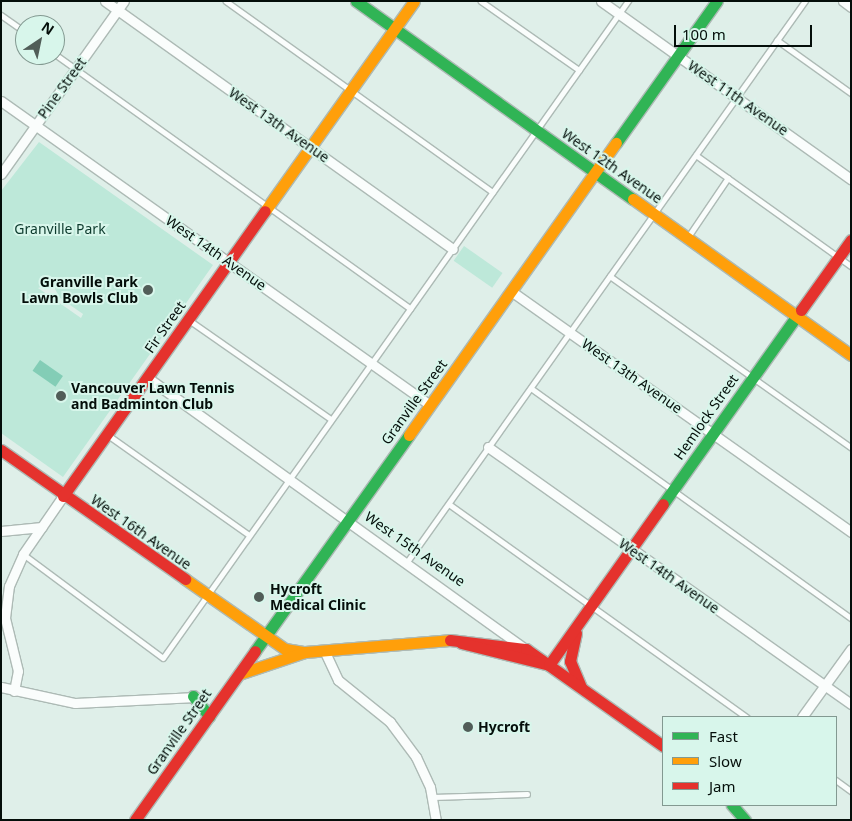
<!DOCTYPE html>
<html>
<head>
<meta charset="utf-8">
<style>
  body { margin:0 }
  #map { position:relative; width:852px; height:821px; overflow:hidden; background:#dfefe9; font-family:"Noto Sans",sans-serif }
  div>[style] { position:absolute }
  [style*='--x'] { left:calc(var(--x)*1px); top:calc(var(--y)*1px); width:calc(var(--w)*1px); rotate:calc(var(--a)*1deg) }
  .green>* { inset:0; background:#bde8d9; transform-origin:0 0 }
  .water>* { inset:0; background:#83cdb6; transform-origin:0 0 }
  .roads { filter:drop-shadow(1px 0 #adbab5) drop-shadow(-1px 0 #adbab5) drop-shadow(0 1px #adbab5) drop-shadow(0 -1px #adbab5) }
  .lane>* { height:4.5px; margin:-2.25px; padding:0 2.25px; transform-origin:2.25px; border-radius:2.25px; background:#fafdfc }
  .street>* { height:9px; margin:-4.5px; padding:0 4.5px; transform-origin:4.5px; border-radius:4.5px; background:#fafdfc }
  .fast>* { height:11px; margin:-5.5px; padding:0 5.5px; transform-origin:5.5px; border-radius:5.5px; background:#30b455 }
  .slow>* { height:11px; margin:-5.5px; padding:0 5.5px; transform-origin:5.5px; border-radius:5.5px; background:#ff9f0a }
  .jam>* { height:11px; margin:-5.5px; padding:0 5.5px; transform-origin:5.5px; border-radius:5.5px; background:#e5322d }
  .dots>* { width:14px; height:14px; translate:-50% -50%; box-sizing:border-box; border:2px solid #d8f6eb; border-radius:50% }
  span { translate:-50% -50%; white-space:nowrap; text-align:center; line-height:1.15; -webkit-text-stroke:4px #d8f6eb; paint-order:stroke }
  .street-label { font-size:14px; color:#040e0a }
  .park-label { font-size:14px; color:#0c3a2d }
  .poi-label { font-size:14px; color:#040e0a; font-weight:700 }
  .right { translate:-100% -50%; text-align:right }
  .left { translate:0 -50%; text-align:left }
  .frame { position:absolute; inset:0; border:2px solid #040e0a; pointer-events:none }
  .legend { position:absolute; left:662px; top:716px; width:175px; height:90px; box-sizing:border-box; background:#d8f6eb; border:1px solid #839991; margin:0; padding:6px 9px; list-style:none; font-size:15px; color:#040e0a }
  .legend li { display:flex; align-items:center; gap:10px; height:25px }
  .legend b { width:25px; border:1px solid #839991 }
  .north { position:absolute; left:15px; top:15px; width:50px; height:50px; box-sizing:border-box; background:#d8f6eb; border:1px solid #839991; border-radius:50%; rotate:34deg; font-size:14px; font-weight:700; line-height:20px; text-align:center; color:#040e0a }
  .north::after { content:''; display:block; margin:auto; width:18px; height:22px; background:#515d58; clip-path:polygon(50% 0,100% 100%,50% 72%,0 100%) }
  .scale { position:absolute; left:674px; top:25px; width:138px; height:22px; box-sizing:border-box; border:2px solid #040e0a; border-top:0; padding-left:6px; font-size:15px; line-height:18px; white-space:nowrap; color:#040e0a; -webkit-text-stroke:4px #d8f6eb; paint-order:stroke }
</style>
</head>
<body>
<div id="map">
  <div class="green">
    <div style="clip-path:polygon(evenodd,39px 142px,213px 265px,63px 477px,1px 433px,1px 191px,39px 142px,44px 286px,55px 289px,60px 298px,83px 314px,81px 318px,38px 288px,44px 286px)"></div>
    <div style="left:464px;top:246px;width:47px;height:18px;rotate:35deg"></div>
  </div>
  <div class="water">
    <div style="left:40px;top:360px;width:28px;height:13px;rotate:35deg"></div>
  </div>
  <div class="roads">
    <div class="lane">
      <div style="--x:226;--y:1;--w:328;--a:35.6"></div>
      <div style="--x:481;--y:1;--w:120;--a:35.1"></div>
      <div style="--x:1;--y:15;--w:29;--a:35"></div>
      <div style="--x:777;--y:40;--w:91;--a:35.6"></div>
      <div style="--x:55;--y:54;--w:437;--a:35.6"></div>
      <div style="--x:696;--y:155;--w:191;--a:35.6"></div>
      <div style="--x:688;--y:237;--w:71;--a:-55.9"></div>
      <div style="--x:610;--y:276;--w:296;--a:35.4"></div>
      <div style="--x:189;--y:320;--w:173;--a:34.9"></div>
      <div style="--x:531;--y:388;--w:394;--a:35.7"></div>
      <div style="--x:108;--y:435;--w:173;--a:35.3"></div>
      <div style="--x:449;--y:504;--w:366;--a:35.6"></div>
      <div style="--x:23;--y:554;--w:174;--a:36.6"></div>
      <div style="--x:163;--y:658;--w:805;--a:-54.71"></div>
      <div style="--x:407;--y:562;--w:688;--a:-54.65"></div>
      <div style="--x:836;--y:780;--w:19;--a:36"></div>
      <div style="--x:433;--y:797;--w:94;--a:-1.8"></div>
    </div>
    <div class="street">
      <div style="--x:105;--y:1;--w:427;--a:35.5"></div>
      <div style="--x:601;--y:1;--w:307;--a:35.5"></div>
      <div style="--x:843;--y:1;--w:10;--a:37"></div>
      <div style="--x:1;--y:101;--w:526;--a:35.32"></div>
      <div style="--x:1;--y:174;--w:212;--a:-54.6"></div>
      <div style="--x:511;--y:291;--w:417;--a:35.3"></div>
      <div style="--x:148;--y:378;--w:464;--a:35.7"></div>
      <div style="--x:488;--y:447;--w:445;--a:35.3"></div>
      <div style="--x:1;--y:531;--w:41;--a:-5.6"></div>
      <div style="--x:324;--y:650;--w:33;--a:65"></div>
      <div style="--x:338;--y:680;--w:67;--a:38.9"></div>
      <div style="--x:390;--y:722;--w:44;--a:53.4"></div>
      <div style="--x:416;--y:757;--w:33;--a:65"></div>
      <div style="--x:430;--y:787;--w:34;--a:80"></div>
      <div style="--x:1;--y:687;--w:76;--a:12.2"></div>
      <div style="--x:75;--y:703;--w:121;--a:-2.8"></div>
      <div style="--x:14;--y:691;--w:20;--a:-79"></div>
      <div style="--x:18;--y:671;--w:55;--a:-103.8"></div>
      <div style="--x:5;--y:618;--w:32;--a:-83"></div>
      <div style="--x:9;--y:586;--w:35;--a:-66"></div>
      <div style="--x:23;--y:554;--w:70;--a:-55.4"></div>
      <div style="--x:802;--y:717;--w:84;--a:-54.2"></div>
    </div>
    <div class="fast">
      <div style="--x:356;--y:1;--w:340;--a:35.6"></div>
      <div style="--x:616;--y:143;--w:174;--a:-54.6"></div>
      <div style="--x:663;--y:504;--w:238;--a:-54.6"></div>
      <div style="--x:255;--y:651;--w:265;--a:-54.5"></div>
      <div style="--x:193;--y:696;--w:26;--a:51"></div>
      <div style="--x:732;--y:805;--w:20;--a:49"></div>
    </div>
    <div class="slow">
      <div style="--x:633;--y:199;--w:268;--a:35.6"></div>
      <div style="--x:265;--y:211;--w:257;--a:-54.6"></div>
      <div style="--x:409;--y:435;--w:358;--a:-54.7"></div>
      <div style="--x:185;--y:579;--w:122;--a:35"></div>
      <div style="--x:285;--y:649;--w:20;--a:9"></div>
      <div style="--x:305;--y:652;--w:145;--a:-4.7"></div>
      <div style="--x:239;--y:674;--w:70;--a:-18.4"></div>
    </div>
    <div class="jam">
      <div style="--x:801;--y:310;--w:86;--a:-54.5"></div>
      <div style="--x:1;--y:450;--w:225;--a:35"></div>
      <div style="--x:63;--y:496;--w:349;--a:-54.7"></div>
      <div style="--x:576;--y:633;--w:29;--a:102"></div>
      <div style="--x:570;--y:661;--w:28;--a:67"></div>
      <div style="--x:450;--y:640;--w:77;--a:6.8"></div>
      <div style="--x:526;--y:649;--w:168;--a:35.3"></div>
      <div style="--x:461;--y:643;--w:91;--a:14"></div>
      <div style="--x:549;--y:665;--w:197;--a:-54.7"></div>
      <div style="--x:135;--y:820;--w:207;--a:-54.6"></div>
    </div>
  </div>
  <div class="dots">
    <div style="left:148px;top:290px;background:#515d58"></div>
    <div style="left:61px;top:396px;background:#515d58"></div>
    <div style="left:259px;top:597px;background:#515d58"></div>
    <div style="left:468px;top:727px;background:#515d58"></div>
  </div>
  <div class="street-label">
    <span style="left:62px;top:88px;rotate:-54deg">Pine Street</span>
    <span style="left:738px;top:98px;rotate:35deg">West 11th Avenue</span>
    <span style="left:279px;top:125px;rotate:35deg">West 13th Avenue</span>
    <span style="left:612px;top:166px;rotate:35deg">West 12th Avenue</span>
    <span style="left:216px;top:253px;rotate:35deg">West 14th Avenue</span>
    <span style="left:165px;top:327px;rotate:-55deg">Fir Street</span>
    <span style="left:632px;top:376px;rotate:35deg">West 13th Avenue</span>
    <span style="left:414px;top:402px;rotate:-54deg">Granville Street</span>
    <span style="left:706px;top:417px;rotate:-55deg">Hemlock Street</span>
    <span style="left:141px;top:532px;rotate:35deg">West 16th Avenue</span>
    <span style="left:415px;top:549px;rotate:35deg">West 15th Avenue</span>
    <span style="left:669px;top:576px;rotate:35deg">West 14th Avenue</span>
    <span style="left:179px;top:732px;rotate:-55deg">Granville Street</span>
  </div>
  <div class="park-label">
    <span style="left:60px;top:229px">Granville Park</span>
  </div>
  <div class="poi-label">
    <span class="right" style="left:138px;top:290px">Granville Park<br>Lawn Bowls Club</span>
    <span class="left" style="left:71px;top:396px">Vancouver Lawn Tennis<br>and Badminton Club</span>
    <span class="left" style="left:270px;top:597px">Hycroft<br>Medical Clinic</span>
    <span class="left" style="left:478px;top:727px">Hycroft</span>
  </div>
  <div class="frame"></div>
  <ul class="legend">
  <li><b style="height:6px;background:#30b455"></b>Fast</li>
  <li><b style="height:6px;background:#ff9f0a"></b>Slow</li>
  <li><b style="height:6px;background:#e5322d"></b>Jam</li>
  </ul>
  <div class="north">N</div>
  <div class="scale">100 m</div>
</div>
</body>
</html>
